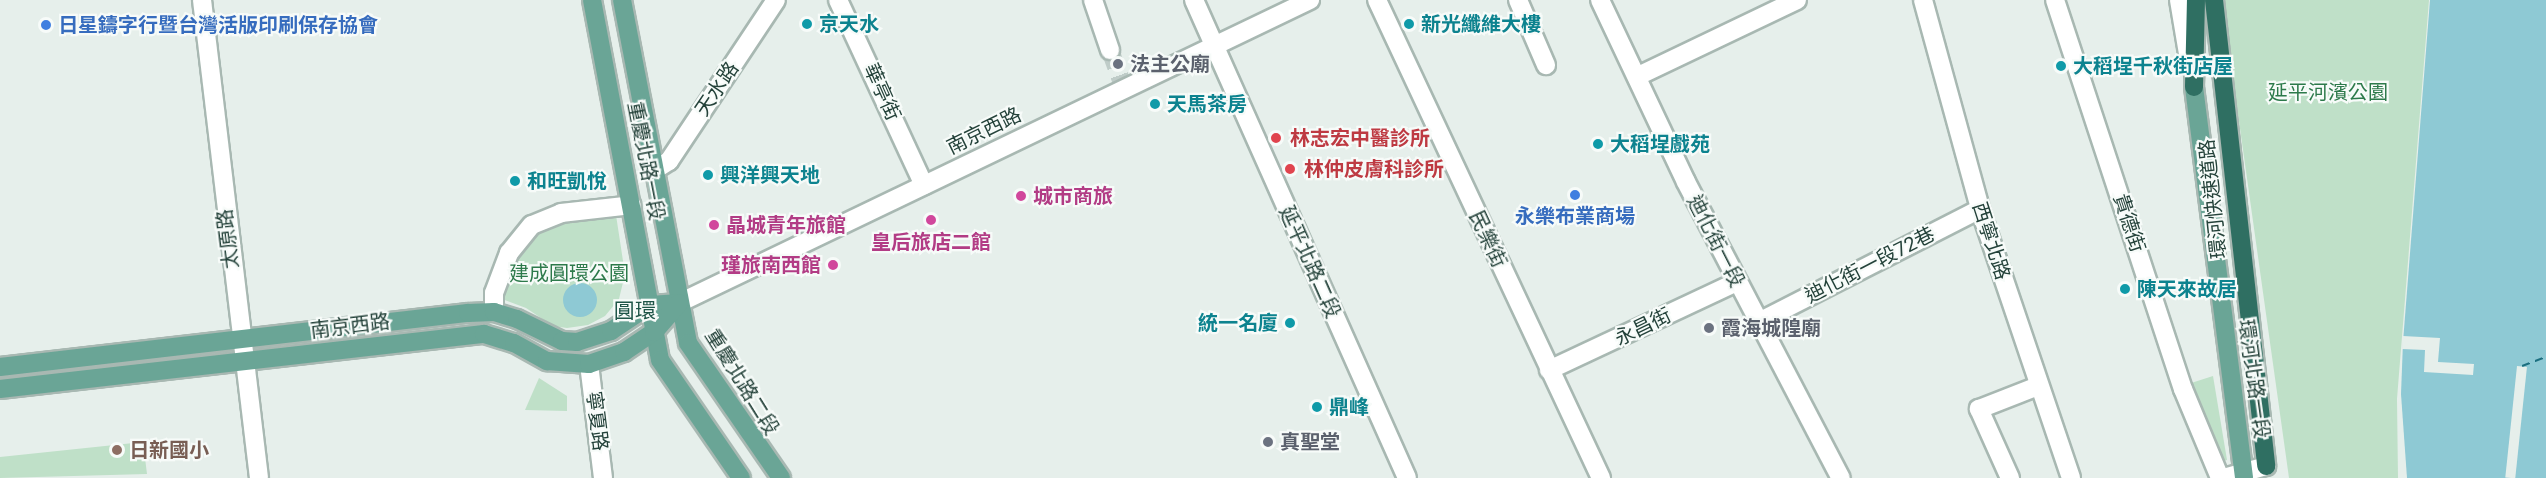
<!DOCTYPE html>
<html>
<head>
<meta charset="utf-8">
<style>
  body { margin:0 }
  #map { position:relative; width:2546px; height:478px; overflow:hidden; background:#e6efeb; font-family:Roboto,"Noto Sans TC",sans-serif }
  div>[style] { position:absolute }
  [style*='--x'] { left:calc(var(--x)*1px); top:calc(var(--y)*1px); width:calc(var(--w)*1px); rotate:calc(var(--a)*1deg) }
  .green>* { inset:0; background:#bfe0c8 }
  .water>* { inset:0; background:#8ec9d4 }
  .round { border-radius:50% }
  .pier>* { inset:0; background:#e6efeb; transform-origin:0 0 }
  .ferry>* { height:1.5px; margin-top:-0.75px; transform-origin:0; background:repeating-linear-gradient(90deg,#1c6f80 0 8px,transparent 0 14px) }
  .minor-tunnel>* { height:18px; margin-top:-9px; transform-origin:0; background:repeating-linear-gradient(90deg,#bfccc8 0 18px,transparent 0 27px) }
  .roads { filter:drop-shadow(2px 0 #a8b8b2) drop-shadow(-2px 0 #a8b8b2) drop-shadow(0 2px #a8b8b2) drop-shadow(0 -2px #a8b8b2) }
  .minor>* { height:18px; margin:-9px; padding:0 9px; transform-origin:9px; border-radius:9px; background:#fff }
  .major>* { height:18px; margin:-9px; padding:0 9px; transform-origin:9px; border-radius:9px; background:#6aa596 }
  .highway>* { height:18px; margin:-9px; padding:0 9px; transform-origin:9px; border-radius:9px; background:#2f6f62 }
  .dots>* { width:16px; height:16px; translate:-50% -50%; box-sizing:border-box; border:3px solid #f7fbf9; border-radius:50% }
  span { translate:-50% -50%; white-space:nowrap; text-align:center; line-height:1.15; -webkit-text-stroke:4.5px #f7fbf9; paint-order:stroke }
  .culture-label { font-size:20px; color:#0d838f; font-weight:700 }
  .left { translate:0 -50%; text-align:left }
  .right { translate:-100% -50%; text-align:right }
  .shop-label { font-size:20px; color:#366cbe; font-weight:700 }
  .worship-label { font-size:20px; color:#5b616d; font-weight:700 }
  .street-label { font-size:20px; color:#24423a }
  .park-label { font-size:20px; color:#2d7a4b }
  .health-label { font-size:20px; color:#be3a42; font-weight:700 }
  .hotel-label { font-size:20px; color:#b23c85; font-weight:700 }
  .education-label { font-size:20px; color:#785e54; font-weight:700 }
  .neighbourhood-label { font-size:21px; color:#1f5548 }
</style>
</head>
<body>
<div id="map">
  <div class="green">
    <div style="clip-path:polygon(2222px 0,2429px 0,2397px 399px,2398px 478px,2289px 478px)"></div>
    <div style="clip-path:polygon(616px 215px,625px 274px,619px 299px,605px 316px,588px 325px,567px 328px,553px 326px,526px 308px,502px 299px,509px 265px,528px 237px,559px 219px)"></div>
    <div style="clip-path:polygon(2213px 376px,2227px 460px,2217px 463px,2188px 384px)"></div>
    <div style="clip-path:polygon(539px 378px,567px 396px,567px 411px,525px 410px)"></div>
    <div style="clip-path:polygon(143px 442px,147px 474px,0 478px,0 457px)"></div>
  </div>
  <div class="water">
    <div style="clip-path:polygon(2430px 0,2546px 0,2546px 478px,2407px 478px,2401px 394px,2403px 342px)"></div>
    <div class="round" style="left:563px;top:283px;width:34px;height:34px"></div>
  </div>
  <div class="pier">
    <div style="clip-path:polygon(2403px 336px,2440px 338px,2438px 362px,2474px 364px,2473px 375px,2424px 372px,2425px 350px,2402px 349px)"></div>
    <div style="left:2517px;top:366px;width:10px;height:112px;rotate:6deg"></div>
  </div>
  <div class="ferry">
    <div style="--x:2522;--y:366;--w:26;--a:-21"></div>
  </div>
  <div class="minor-tunnel">
    <div style="--x:1110;--y:50;--w:32;--a:70"></div>
  </div>
  <div class="roads">
    <div class="minor">
      <div style="--x:202;--y:0;--w:481;--a:83.2"></div>
      <div style="--x:838;--y:0;--w:204;--a:65.1"></div>
      <div style="--x:1093;--y:0;--w:53;--a:71.2"></div>
      <div style="--x:1194;--y:0;--w:523;--a:65.98"></div>
      <div style="--x:1377;--y:0;--w:528;--a:64.89"></div>
      <div style="--x:1518;--y:0;--w:71;--a:66.7"></div>
      <div style="--x:1600;--y:0;--w:201;--a:64.7"></div>
      <div style="--x:1686;--y:182;--w:334;--a:62.4"></div>
      <div style="--x:1923;--y:0;--w:217;--a:74.7"></div>
      <div style="--x:1980;--y:209;--w:284;--a:71.3"></div>
      <div style="--x:2055;--y:0;--w:410;--a:71.8"></div>
      <div style="--x:2183;--y:389;--w:96;--a:67.4"></div>
      <div style="--x:2179;--y:0;--w:67;--a:80.5"></div>
      <div style="--x:1638;--y:76;--w:176;--a:-25.5"></div>
      <div style="--x:653;--y:171;--w:19;--a:-32"></div>
      <div style="--x:669;--y:161;--w:193;--a:-56.4"></div>
      <div style="--x:679;--y:303;--w:700;--a:-25.65"></div>
      <div style="--x:494;--y:312;--w:19;--a:-90"></div>
      <div style="--x:494;--y:293;--w:43;--a:-69.4"></div>
      <div style="--x:509;--y:253;--w:36;--a:-51"></div>
      <div style="--x:532;--y:225;--w:31;--a:-22"></div>
      <div style="--x:561;--y:213;--w:71;--a:-6.4"></div>
      <div style="--x:1759;--y:322;--w:248;--a:-27.1"></div>
      <div style="--x:589;--y:364;--w:115;--a:83"></div>
      <div style="--x:1549;--y:370;--w:208;--a:-25.1"></div>
      <div style="--x:2010;--y:478;--w:76;--a:-114.2"></div>
      <div style="--x:1979;--y:409;--w:63;--a:-21.3"></div>
      <div style="--x:2224;--y:478;--w:44;--a:-15.9"></div>
    </div>
    <div class="major">
      <div style="--x:592;--y:0;--w:366;--a:79.3"></div>
      <div style="--x:660;--y:360;--w:143;--a:55.5"></div>
      <div style="--x:622;--y:0;--w:349;--a:79.1"></div>
      <div style="--x:688;--y:343;--w:164;--a:55.4"></div>
      <div style="--x:2194;--y:87;--w:394;--a:82.7"></div>
      <div style="--x:0;--y:367;--w:471;--a:-6.6"></div>
      <div style="--x:468;--y:313;--w:26;--a:-2"></div>
      <div style="--x:494;--y:312;--w:24;--a:17"></div>
      <div style="--x:517;--y:319;--w:50;--a:26.1"></div>
      <div style="--x:562;--y:341;--w:15;--a:4"></div>
      <div style="--x:577;--y:342;--w:36;--a:-18"></div>
      <div style="--x:611;--y:331;--w:47;--a:-33.7"></div>
      <div style="--x:650;--y:305;--w:29;--a:-4"></div>
      <div style="--x:0;--y:389;--w:487;--a:-6.5"></div>
      <div style="--x:484;--y:334;--w:31;--a:17"></div>
      <div style="--x:514;--y:343;--w:38;--a:29"></div>
      <div style="--x:547;--y:361;--w:42;--a:4.1"></div>
      <div style="--x:589;--y:364;--w:37;--a:-19"></div>
      <div style="--x:624;--y:352;--w:36;--a:-34"></div>
      <div style="--x:654;--y:332;--w:38;--a:-49"></div>
    </div>
    <div class="highway">
      <div style="--x:2214;--y:0;--w:469;--a:83.6"></div>
      <div style="--x:2194;--y:87;--w:87;--a:-88.7"></div>
    </div>
  </div>
  <div class="dots">
    <div style="left:807px;top:24px;background:#0f9aa8"></div>
    <div style="left:1409px;top:24px;background:#0f9aa8"></div>
    <div style="left:46px;top:25px;background:#3f7fe0"></div>
    <div style="left:1118px;top:64px;background:#6b7280"></div>
    <div style="left:2061px;top:66px;background:#0f9aa8"></div>
    <div style="left:1155px;top:104px;background:#0f9aa8"></div>
    <div style="left:1276px;top:138px;background:#e0444e"></div>
    <div style="left:1598px;top:144px;background:#0f9aa8"></div>
    <div style="left:1290px;top:169px;background:#e0444e"></div>
    <div style="left:708px;top:175px;background:#0f9aa8"></div>
    <div style="left:515px;top:181px;background:#0f9aa8"></div>
    <div style="left:1575px;top:195px;background:#3f7fe0"></div>
    <div style="left:1021px;top:196px;background:#d1479c"></div>
    <div style="left:931px;top:220px;background:#d1479c"></div>
    <div style="left:714px;top:225px;background:#d1479c"></div>
    <div style="left:833px;top:265px;background:#d1479c"></div>
    <div style="left:2125px;top:289px;background:#0f9aa8"></div>
    <div style="left:1290px;top:323px;background:#0f9aa8"></div>
    <div style="left:1709px;top:328px;background:#6b7280"></div>
    <div style="left:1317px;top:407px;background:#0f9aa8"></div>
    <div style="left:1268px;top:442px;background:#6b7280"></div>
    <div style="left:117px;top:450px;background:#8d6e63"></div>
  </div>
  <div class="culture-label">
    <span class="left" style="left:819px;top:24px">京天水</span>
    <span class="left" style="left:1421px;top:24px">新光纖維大樓</span>
    <span class="left" style="left:2073px;top:66px">大稻埕千秋街店屋</span>
    <span class="left" style="left:1167px;top:104px">天馬茶房</span>
    <span class="left" style="left:1610px;top:144px">大稻埕戲苑</span>
    <span class="left" style="left:720px;top:175px">興洋興天地</span>
    <span class="left" style="left:527px;top:181px">和旺凱悅</span>
    <span class="left" style="left:2137px;top:289px">陳天來故居</span>
    <span class="right" style="left:1278px;top:323px">統一名廈</span>
    <span class="left" style="left:1329px;top:407px">鼎峰</span>
  </div>
  <div class="shop-label">
    <span class="left" style="left:58px;top:25px">日星鑄字行暨台灣活版印刷保存協會</span>
    <span style="left:1575px;top:216px">永樂布業商場</span>
  </div>
  <div class="worship-label">
    <span class="left" style="left:1130px;top:64px">法主公廟</span>
    <span class="left" style="left:1721px;top:328px">霞海城隍廟</span>
    <span class="left" style="left:1280px;top:442px">真聖堂</span>
  </div>
  <div class="street-label">
    <span style="left:717px;top:89px;rotate:-56deg">天水路</span>
    <span style="left:882px;top:92px;rotate:66deg">華亭街</span>
    <span style="left:984px;top:131px;rotate:-26deg">南京西路</span>
    <span style="left:646px;top:161px;rotate:79deg">重慶北路一段</span>
    <span style="left:2213px;top:199px;rotate:-96deg">環河快速道路</span>
    <span style="left:2129px;top:223px;rotate:72deg">貴德街</span>
    <span style="left:228px;top:239px;rotate:-97deg">太原路</span>
    <span style="left:1488px;top:239px;rotate:65deg">民樂街</span>
    <span style="left:1716px;top:241px;rotate:63deg">迪化街一段</span>
    <span style="left:1991px;top:241px;rotate:72deg">西寧北路</span>
    <span style="left:1310px;top:262px;rotate:66deg">延平北路二段</span>
    <span style="left:1870px;top:265px;rotate:-27deg">迪化街一段72巷</span>
    <span style="left:350px;top:326px;rotate:-7deg">南京西路</span>
    <span style="left:1643px;top:327px;rotate:-26deg">永昌街</span>
    <span style="left:2254px;top:379px;rotate:82deg">環河北路一段</span>
    <span style="left:742px;top:382px;rotate:58deg">重慶北路二段</span>
    <span style="left:597px;top:421px;rotate:83deg">寧夏路</span>
  </div>
  <div class="park-label">
    <span style="left:2328px;top:92px">延平河濱公園</span>
    <span style="left:569px;top:273px">建成圓環公園</span>
  </div>
  <div class="health-label">
    <span class="left" style="left:1290px;top:138px">林志宏中醫診所</span>
    <span class="left" style="left:1304px;top:169px">林仲皮膚科診所</span>
  </div>
  <div class="hotel-label">
    <span class="left" style="left:1033px;top:196px">城市商旅</span>
    <span class="left" style="left:726px;top:225px">晶城青年旅館</span>
    <span style="left:931px;top:242px">皇后旅店二館</span>
    <span class="right" style="left:821px;top:265px">瑾旅南西館</span>
  </div>
  <div class="education-label">
    <span class="left" style="left:129px;top:450px">日新國小</span>
  </div>
  <div class="neighbourhood-label">
    <span style="left:635px;top:311px">圓環</span>
  </div>
</div>
</body>
</html>
